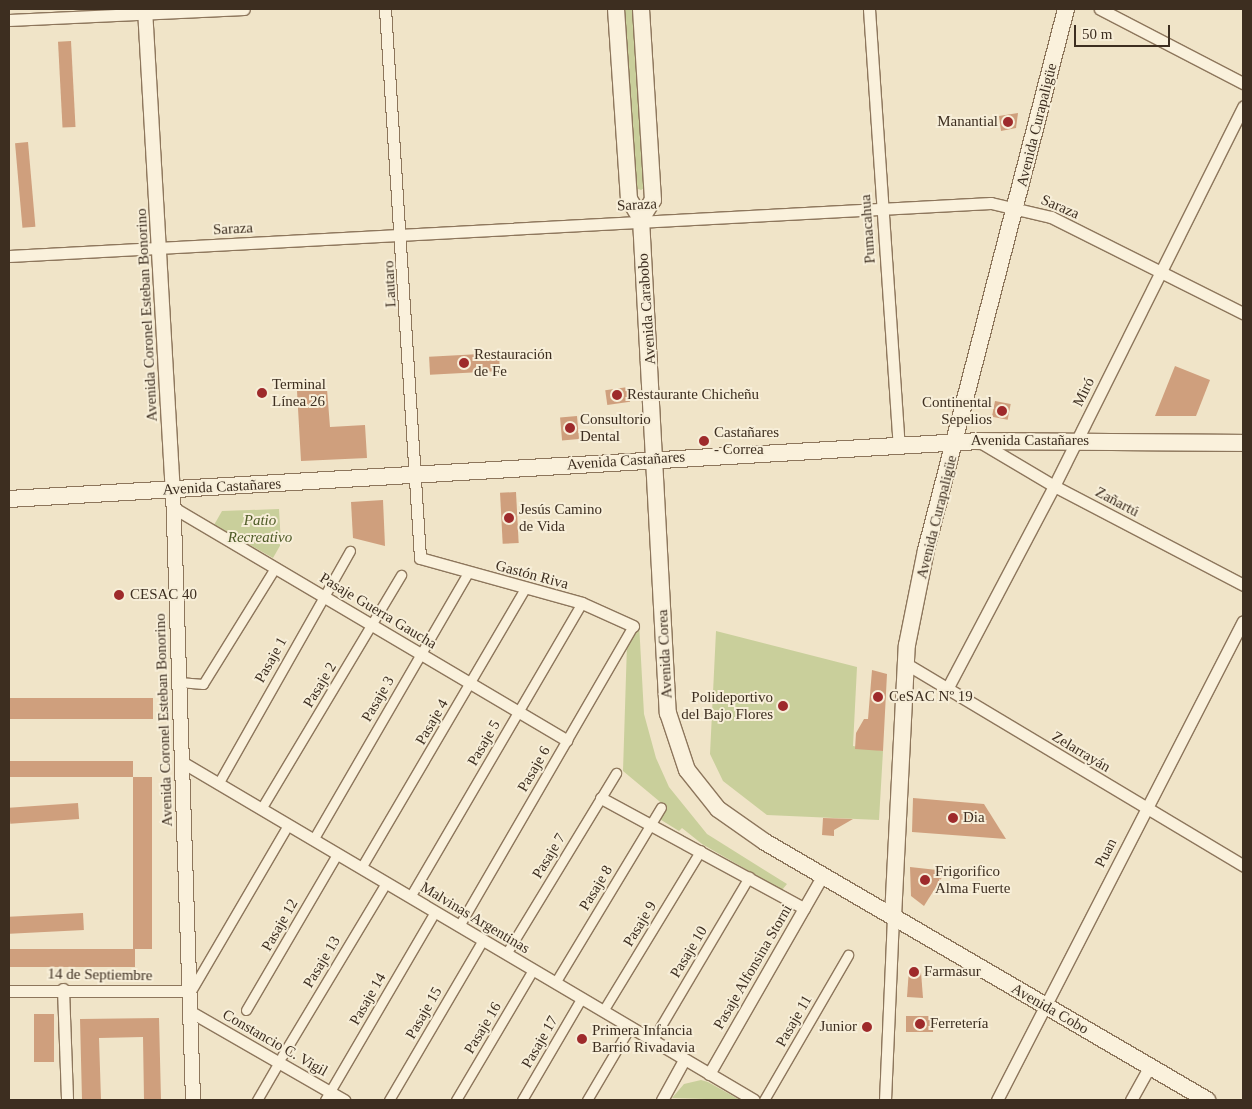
<!DOCTYPE html>
<html>
<head>
<meta charset="utf-8">
<style>
  body { margin:0 }
  #map { position:relative; width:1252px; height:1109px; overflow:hidden; background:#f0e4c8; font-family:"Times New Roman",serif }
  div>[style] { position:absolute }
  [style*='--x'] { left:calc(var(--x)*1px); top:calc(var(--y)*1px); width:calc(var(--w)*1px); rotate:calc(var(--a)*1deg) }
  .green>* { inset:0; background:#c9cf9b }
  .building>* { inset:0; background:#cf9f7d; transform-origin:0 0 }
  .roads { filter:drop-shadow(1px 0 #8d765c) drop-shadow(-1px 0 #8d765c) drop-shadow(0 1px #8d765c) drop-shadow(0 -1px #8d765c) }
  .pedestrian>* { height:9px; margin:-4.5px; padding:0 4.5px; transform-origin:4.5px; border-radius:4.5px; background:#faf1dc }
  .minor>* { height:11px; margin:-5.5px; padding:0 5.5px; transform-origin:5.5px; border-radius:5.5px; background:#faf1dc }
  .tertiary>* { height:14px; margin:-7px; padding:0 7px; transform-origin:7px; border-radius:7px; background:#faf1dc }
  .secondary>* { height:16px; margin:-8px; padding:0 8px; transform-origin:8px; border-radius:8px; background:#faf1dc }
  .dots>* { width:14px; height:14px; translate:-50% -50%; box-sizing:border-box; border:2px solid #f7eed8; border-radius:50% }
  span { translate:-50% -50%; white-space:nowrap; text-align:center; line-height:1.15; -webkit-text-stroke:4px #f7eed8; paint-order:stroke }
  .poi-label { font-size:15px; color:#3d2e20 }
  .right { translate:-100% -50%; text-align:right }
  .left { translate:0 -50%; text-align:left }
  .street-label { font-size:15px; color:#3d2e20 }
  .park-label { font-size:15px; color:#4d5a26; font-style:italic }
  .frame { position:absolute; inset:0; border:10px solid #3d2e20; pointer-events:none }
  .scale { position:absolute; left:1074px; top:25px; width:96px; height:22px; box-sizing:border-box; border:2px solid #3d2e20; border-top:0; padding-left:6px; font-size:15px; line-height:18px; white-space:nowrap; color:#3d2e20; -webkit-text-stroke:4px #f7eed8; paint-order:stroke }
</style>
</head>
<body>
<div id="map">
  <div class="green">
    <div style="clip-path:polygon(621px 9px,632px 9px,646px 187px,641px 190px,635px 188px)"></div>
    <div style="clip-path:polygon(279px 509px,281px 544px,273px 558px,214px 525px,222px 511px)"></div>
    <div style="clip-path:polygon(639px 623px,644px 714px,656px 758px,669px 787px,707px 834px,787px 884px,782px 890px,702px 844px,682px 828px,679px 831px,658px 818px,665px 806px,623px 771px,627px 644px,632px 627px)"></div>
    <div style="clip-path:polygon(716px 631px,857px 667px,853px 746px,883px 751px,879px 820px,767px 815px,723px 781px,710px 754px)"></div>
    <div style="clip-path:polygon(701px 1080px,708px 1082px,740px 1100px,672px 1098px,684px 1084px)"></div>
  </div>
  <div class="building">
    <div style="left:71px;top:41px;width:86px;height:13px;rotate:87deg"></div>
    <div style="clip-path:polygon(1018px 113px,1016px 128px,1001px 131px,999px 116px)"></div>
    <div style="left:28px;top:142px;width:85px;height:13px;rotate:85deg"></div>
    <div style="left:499px;top:353px;width:18px;height:70px;rotate:87deg"></div>
    <div style="clip-path:polygon(1175px 366px,1210px 380px,1196px 416px,1155px 416px)"></div>
    <div style="left:628px;top:387px;width:15px;height:23px;rotate:82deg"></div>
    <div style="clip-path:polygon(327px 389px,330px 427px,365px 425px,367px 458px,301px 461px,297px 391px)"></div>
    <div style="left:995px;top:401px;width:16px;height:16px;rotate:11deg"></div>
    <div style="left:577px;top:416px;width:23px;height:17px;rotate:85deg"></div>
    <div style="left:516px;top:492px;width:51px;height:16px;rotate:87deg"></div>
    <div style="clip-path:polygon(383px 500px,385px 546px,353px 538px,351px 502px)"></div>
    <div style="clip-path:polygon(872px 670px,887px 674px,883px 751px,855px 749px,856px 733px,864px 719px,868px 719px)"></div>
    <div style="left:153px;top:698px;width:21px;height:144px;rotate:90deg"></div>
    <div style="left:133px;top:761px;width:16px;height:124px;rotate:90deg"></div>
    <div style="left:133px;top:777px;width:19px;height:172px"></div>
    <div style="clip-path:polygon(913px 798px,984px 804px,1006px 839px,912px 832px)"></div>
    <div style="left:78px;top:803px;width:16px;height:69px;rotate:86deg"></div>
    <div style="clip-path:polygon(823px 818px,853px 819px,834px 830px,834px 836px,822px 835px)"></div>
    <div style="clip-path:polygon(910px 867px,946px 871px,924px 906px,911px 896px)"></div>
    <div style="left:83px;top:913px;width:17px;height:74px;rotate:87deg"></div>
    <div style="left:135px;top:949px;width:18px;height:126px;rotate:90deg"></div>
    <div style="clip-path:polygon(909px 969px,921px 972px,923px 998px,907px 997px)"></div>
    <div style="left:34px;top:1014px;width:20px;height:48px"></div>
    <div style="left:906px;top:1016px;width:27px;height:16px"></div>
    <div style="clip-path:polygon(159px 1018px,161px 1100px,144px 1100px,143px 1037px,99px 1038px,101px 1100px,82px 1100px,80px 1019px)"></div>
  </div>
  <div class="roads">
    <div class="pedestrian">
      <div style="--x:179;--y:682;--w:24;--a:5"></div>
      <div style="--x:203;--y:684;--w:137;--a:-58.2"></div>
      <div style="--x:218;--y:784;--w:268;--a:-60.5"></div>
      <div style="--x:261;--y:809;--w:273;--a:-59.1"></div>
      <div style="--x:313;--y:840;--w:309;--a:-59.9"></div>
      <div style="--x:361;--y:868;--w:324;--a:-59.6"></div>
      <div style="--x:410;--y:897;--w:341;--a:-59.7"></div>
      <div style="--x:459;--y:926;--w:347;--a:-59.9"></div>
      <div style="--x:506;--y:954;--w:212;--a:-58.7"></div>
      <div style="--x:555;--y:983;--w:205;--a:-58.9"></div>
      <div style="--x:191;--y:991;--w:192;--a:-59.7"></div>
      <div style="--x:246;--y:1010;--w:181;--a:-59.7"></div>
      <div style="--x:603;--y:1011;--w:188;--a:-58.7"></div>
      <div style="--x:652;--y:1041;--w:191;--a:-59.4"></div>
      <div style="--x:282;--y:1056;--w:202;--a:-59"></div>
      <div style="--x:257;--y:1100;--w:44;--a:-59.9"></div>
      <div style="--x:325;--y:1100;--w:218;--a:-59.7"></div>
      <div style="--x:389;--y:1100;--w:186;--a:-59.6"></div>
      <div style="--x:456;--y:1100;--w:151;--a:-59.4"></div>
      <div style="--x:522;--y:1100;--w:117;--a:-59.7"></div>
      <div style="--x:587;--y:1100;--w:85;--a:-59.5"></div>
      <div style="--x:764;--y:1100;--w:168;--a:-59.9"></div>
    </div>
    <div class="minor">
      <div style="--x:385;--y:9;--w:550;--a:86.35"></div>
      <div style="--x:420;--y:558;--w:168;--a:15.5"></div>
      <div style="--x:582;--y:603;--w:56;--a:24.3"></div>
      <div style="--x:869;--y:9;--w:438;--a:86.1"></div>
      <div style="--x:1100;--y:9;--w:161;--a:27.4"></div>
      <div style="--x:9;--y:20;--w:235;--a:-2.7"></div>
      <div style="--x:9;--y:256;--w:983;--a:-3.09"></div>
      <div style="--x:991;--y:203;--w:62;--a:13.1"></div>
      <div style="--x:1051;--y:217;--w:215;--a:26.6"></div>
      <div style="--x:980;--y:442;--w:86;--a:30.7"></div>
      <div style="--x:1054;--y:486;--w:213;--a:27.6"></div>
      <div style="--x:174;--y:508;--w:456;--a:30.6"></div>
      <div style="--x:905;--y:663;--w:394;--a:30.9"></div>
      <div style="--x:947;--y:689;--w:229;--a:-62.2"></div>
      <div style="--x:1054;--y:486;--w:424;--a:-63.5"></div>
      <div style="--x:182;--y:762;--w:664;--a:30.58"></div>
      <div style="--x:601;--y:798;--w:231;--a:28.5"></div>
      <div style="--x:63;--y:989;--w:111;--a:87.9"></div>
      <div style="--x:9;--y:991;--w:181;--a:0"></div>
      <div style="--x:191;--y:1012;--w:177;--a:29.9"></div>
      <div style="--x:709;--y:1074;--w:229;--a:-60.2"></div>
      <div style="--x:662;--y:1100;--w:46;--a:-61.2"></div>
      <div style="--x:885;--y:1100;--w:183;--a:-87.5"></div>
      <div style="--x:997;--y:1100;--w:538;--a:-62.82"></div>
      <div style="--x:1131;--y:1100;--w:38;--a:-61"></div>
    </div>
    <div class="tertiary">
      <div style="--x:145;--y:9;--w:482;--a:86.7"></div>
      <div style="--x:173;--y:490;--w:610;--a:88.12"></div>
    </div>
    <div class="secondary">
      <div style="--x:616;--y:9;--w:190;--a:86.1"></div>
      <div style="--x:629;--y:199;--w:23;--a:59"></div>
      <div style="--x:641;--y:219;--w:495;--a:86.9"></div>
      <div style="--x:668;--y:713;--w:60;--a:71.6"></div>
      <div style="--x:687;--y:770;--w:50;--a:51.5"></div>
      <div style="--x:718;--y:809;--w:57;--a:35.1"></div>
      <div style="--x:765;--y:842;--w:512;--a:30.27"></div>
      <div style="--x:641;--y:219;--w:22;--a:-58"></div>
      <div style="--x:653;--y:200;--w:191;--a:-93.6"></div>
      <div style="--x:9;--y:499;--w:972;--a:-3.42"></div>
      <div style="--x:979;--y:441;--w:264;--a:0.4"></div>
      <div style="--x:893;--y:917;--w:272;--a:-87.1"></div>
      <div style="--x:907;--y:645;--w:97;--a:-78.7"></div>
      <div style="--x:926;--y:550;--w:559;--a:-75.49"></div>
    </div>
  </div>
  <div class="dots">
    <div style="left:1008px;top:122px;background:#9e2a2b"></div>
    <div style="left:464px;top:363px;background:#9e2a2b"></div>
    <div style="left:262px;top:393px;background:#9e2a2b"></div>
    <div style="left:617px;top:395px;background:#9e2a2b"></div>
    <div style="left:1002px;top:411px;background:#9e2a2b"></div>
    <div style="left:570px;top:428px;background:#9e2a2b"></div>
    <div style="left:704px;top:441px;background:#9e2a2b"></div>
    <div style="left:509px;top:518px;background:#9e2a2b"></div>
    <div style="left:119px;top:595px;background:#9e2a2b"></div>
    <div style="left:878px;top:697px;background:#9e2a2b"></div>
    <div style="left:783px;top:706px;background:#9e2a2b"></div>
    <div style="left:953px;top:818px;background:#9e2a2b"></div>
    <div style="left:925px;top:880px;background:#9e2a2b"></div>
    <div style="left:914px;top:972px;background:#9e2a2b"></div>
    <div style="left:920px;top:1024px;background:#9e2a2b"></div>
    <div style="left:867px;top:1027px;background:#9e2a2b"></div>
    <div style="left:582px;top:1039px;background:#9e2a2b"></div>
  </div>
  <div class="poi-label">
    <span class="right" style="left:998px;top:122px">Manantial</span>
    <span class="left" style="left:474px;top:363px">Restauración<br>de Fe</span>
    <span class="left" style="left:272px;top:393px">Terminal<br>Línea 26</span>
    <span class="left" style="left:627px;top:395px">Restaurante Chicheñu</span>
    <span class="right" style="left:992px;top:411px">Continental<br>Sepelios</span>
    <span class="left" style="left:580px;top:428px">Consultorio<br>Dental</span>
    <span class="left" style="left:714px;top:441px">Castañares<br>- Correa</span>
    <span class="left" style="left:519px;top:518px">Jesús Camino<br>de Vida</span>
    <span class="left" style="left:130px;top:595px">CESAC 40</span>
    <span class="right" style="left:773px;top:706px">Polideportivo<br>del Bajo Flores</span>
    <span class="left" style="left:889px;top:697px">CeSAC Nº 19</span>
    <span class="left" style="left:963px;top:818px">Dia</span>
    <span class="left" style="left:935px;top:880px">Frigorifico<br>Alma Fuerte</span>
    <span class="left" style="left:924px;top:972px">Farmasur</span>
    <span class="left" style="left:930px;top:1024px">Ferretería</span>
    <span class="right" style="left:857px;top:1027px">Junior</span>
    <span class="left" style="left:592px;top:1039px">Primera Infancia<br>Barrio Rivadavia</span>
  </div>
  <div class="street-label">
    <span style="left:1037px;top:125px;rotate:-76deg">Avenida Curapaligüe</span>
    <span style="left:637px;top:205px;rotate:-3deg">Saraza</span>
    <span style="left:1060px;top:207px;rotate:23deg">Saraza</span>
    <span style="left:233px;top:229px;rotate:-3deg">Saraza</span>
    <span style="left:868px;top:229px;rotate:-94deg">Pumacahua</span>
    <span style="left:390px;top:284px;rotate:-93deg">Lautaro</span>
    <span style="left:647px;top:309px;rotate:-94deg">Avenida Carabobo</span>
    <span style="left:147px;top:315px;rotate:-93deg">Avenida Coronel Esteban Bonorino</span>
    <span style="left:1084px;top:392px;rotate:-64deg">Miró</span>
    <span style="left:1030px;top:441px">Avenida Castañares</span>
    <span style="left:626px;top:461px;rotate:-4deg">Avenida Castañares</span>
    <span style="left:222px;top:487px;rotate:-3deg">Avenida Castañares</span>
    <span style="left:1117px;top:502px;rotate:28deg">Zañartú</span>
    <span style="left:937px;top:517px;rotate:-76deg">Avenida Curapaligüe</span>
    <span style="left:532px;top:575px;rotate:15deg">Gastón Riva</span>
    <span style="left:378px;top:611px;rotate:31deg">Pasaje Guerra Gaucha</span>
    <span style="left:665px;top:654px;rotate:-93deg">Avenida Corea</span>
    <span style="left:271px;top:660px;rotate:-61deg">Pasaje 1</span>
    <span style="left:320px;top:685px;rotate:-59deg">Pasaje 2</span>
    <span style="left:378px;top:699px;rotate:-60deg">Pasaje 3</span>
    <span style="left:164px;top:720px;rotate:-92deg">Avenida Coronel Esteban Bonorino</span>
    <span style="left:432px;top:722px;rotate:-60deg">Pasaje 4</span>
    <span style="left:484px;top:743px;rotate:-60deg">Pasaje 5</span>
    <span style="left:1081px;top:752px;rotate:31deg">Zelarrayán</span>
    <span style="left:534px;top:769px;rotate:-60deg">Pasaje 6</span>
    <span style="left:1106px;top:853px;rotate:-63deg">Puan</span>
    <span style="left:549px;top:856px;rotate:-59deg">Pasaje 7</span>
    <span style="left:596px;top:888px;rotate:-59deg">Pasaje 8</span>
    <span style="left:475px;top:918px;rotate:31deg">Malvinas Argentinas</span>
    <span style="left:640px;top:924px;rotate:-59deg">Pasaje 9</span>
    <span style="left:280px;top:925px;rotate:-60deg">Pasaje 12</span>
    <span style="left:689px;top:952px;rotate:-59deg">Pasaje 10</span>
    <span style="left:322px;top:962px;rotate:-59deg">Pasaje 13</span>
    <span style="left:753px;top:967px;rotate:-60deg">Pasaje Alfonsina Storni</span>
    <span style="left:100px;top:975px;rotate:1deg">14 de Septiembre</span>
    <span style="left:368px;top:999px;rotate:-60deg">Pasaje 14</span>
    <span style="left:1050px;top:1009px;rotate:30deg">Avenida Cobo</span>
    <span style="left:424px;top:1013px;rotate:-60deg">Pasaje 15</span>
    <span style="left:794px;top:1021px;rotate:-60deg">Pasaje 11</span>
    <span style="left:483px;top:1028px;rotate:-59deg">Pasaje 16</span>
    <span style="left:540px;top:1042px;rotate:-60deg">Pasaje 17</span>
    <span style="left:275px;top:1043px;rotate:30deg">Constancio C. Vigil</span>
  </div>
  <div class="park-label">
    <span style="left:260px;top:529px">Patio<br>Recreativo</span>
  </div>
  <div class="frame"></div>
  <div class="scale">50 m</div>
</div>
</body>
</html>
